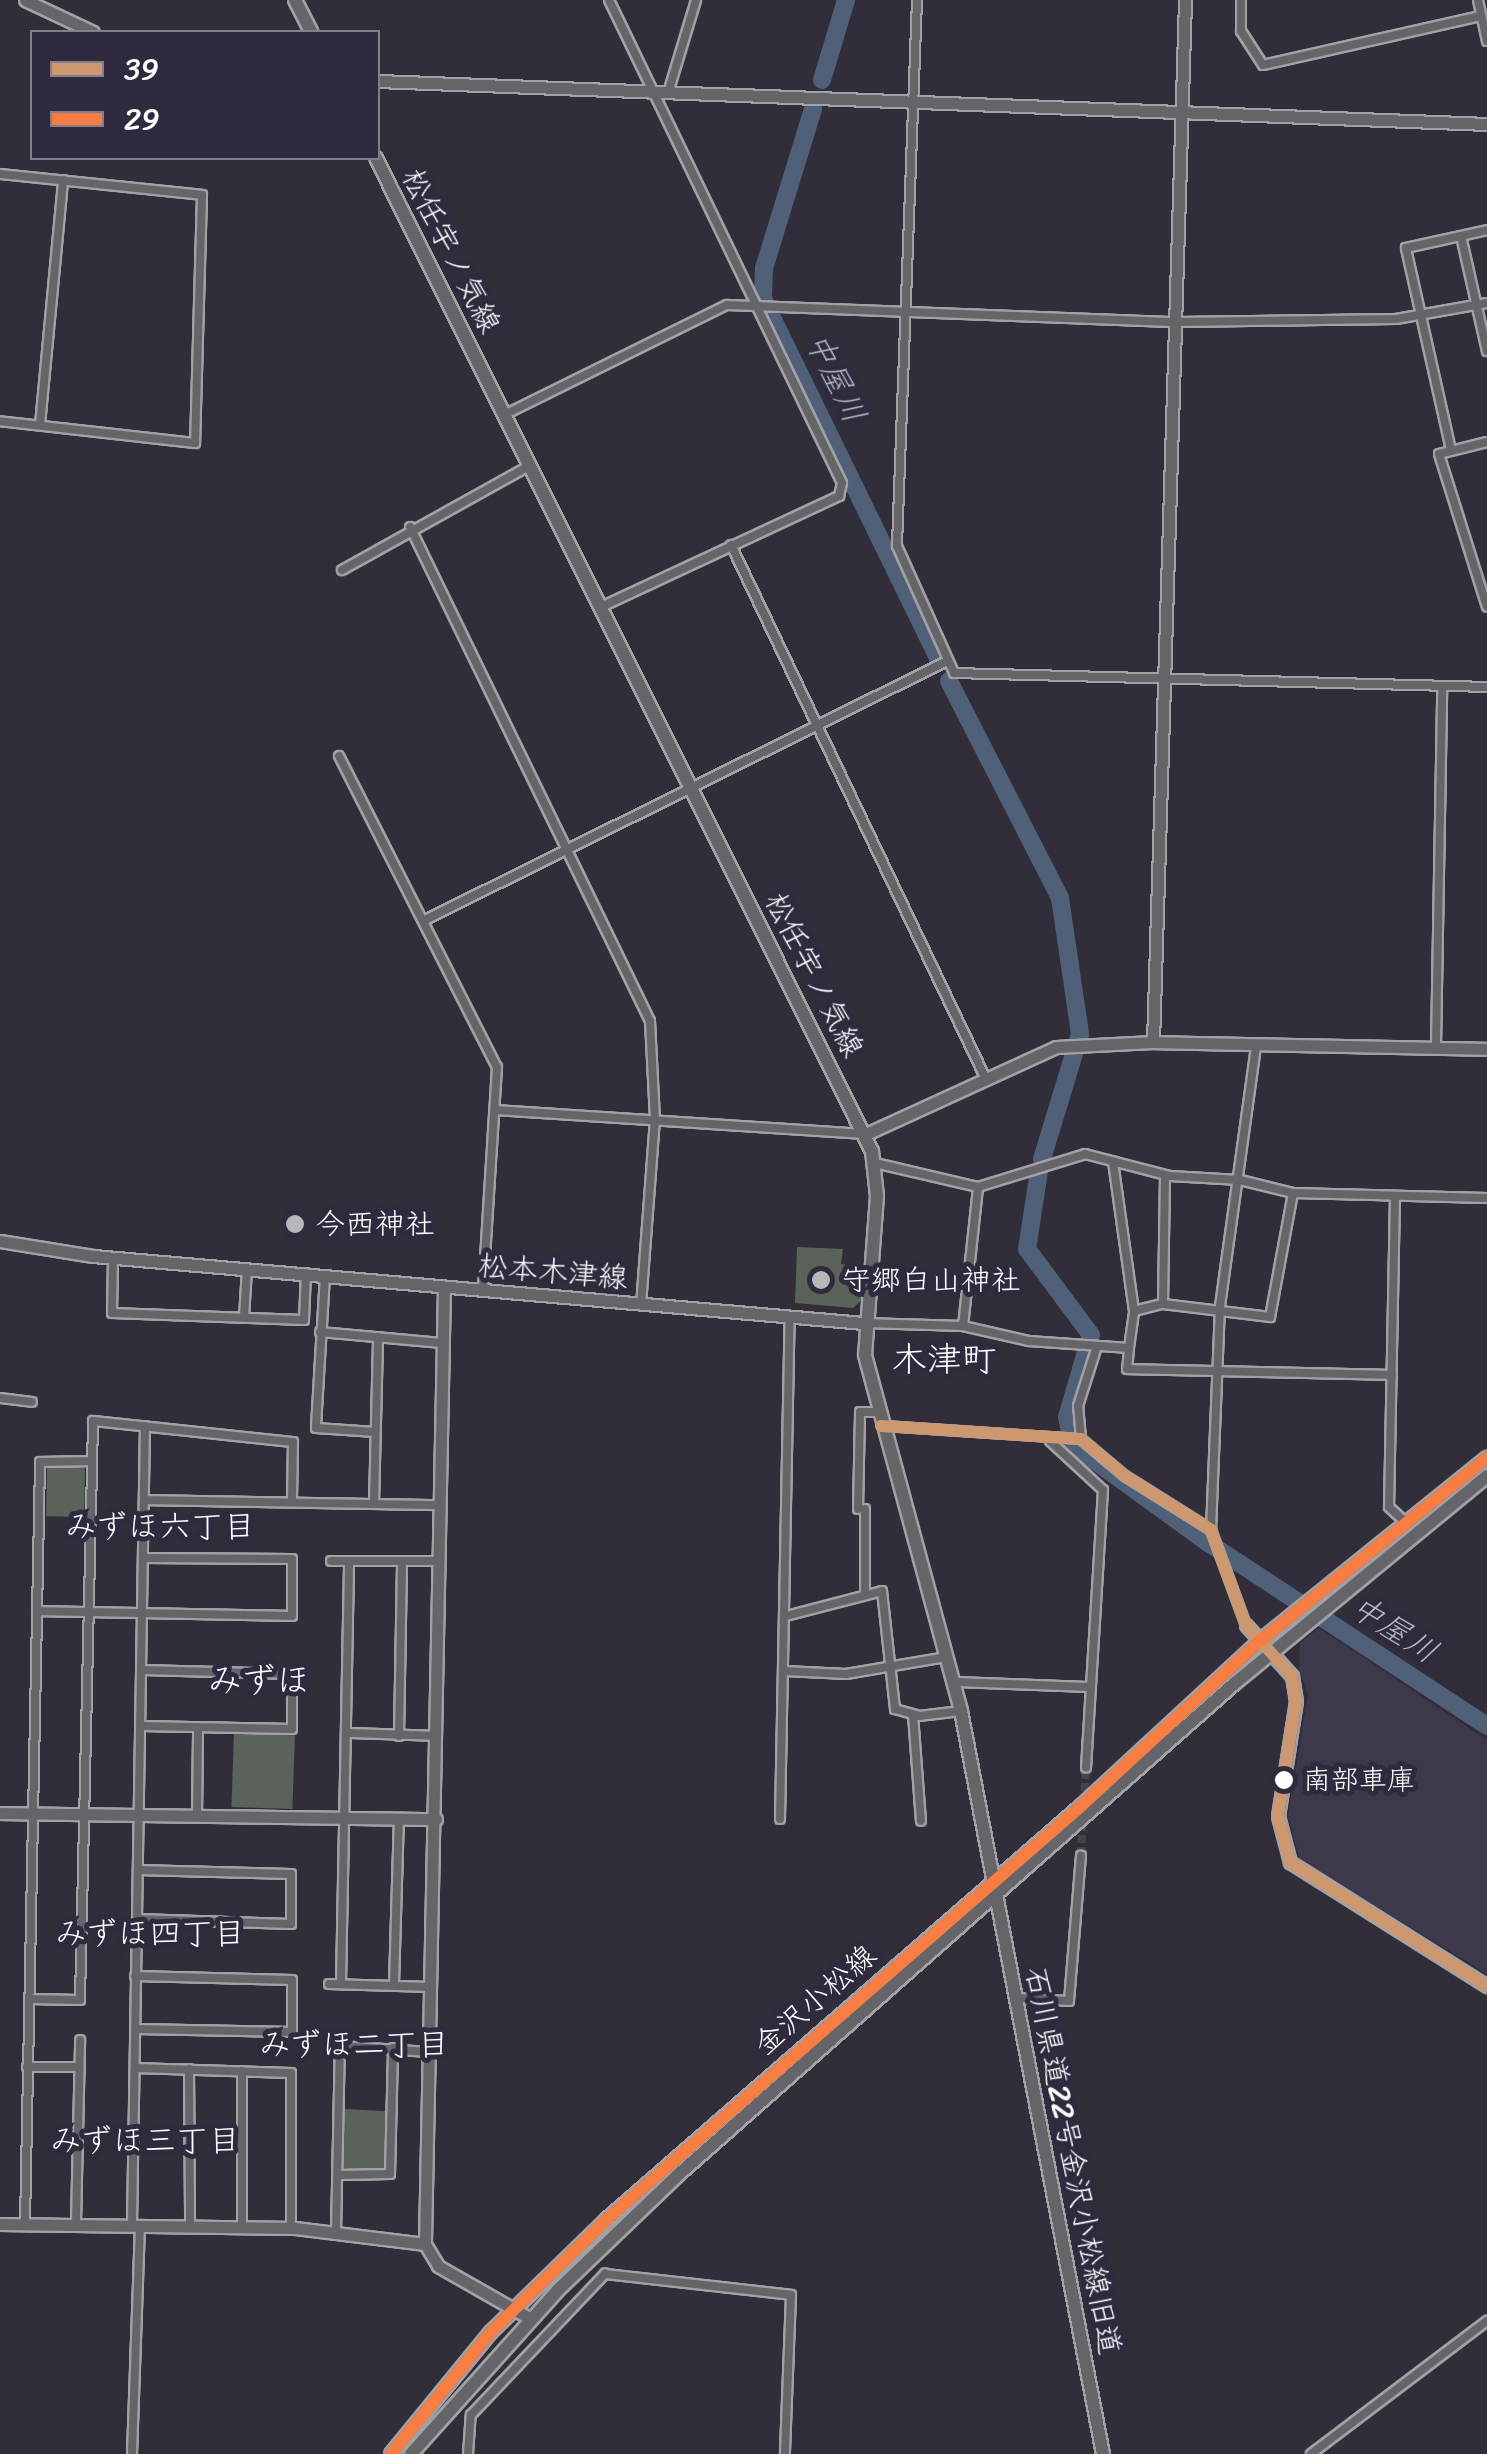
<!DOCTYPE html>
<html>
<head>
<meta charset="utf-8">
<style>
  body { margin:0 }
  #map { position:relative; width:1487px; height:2454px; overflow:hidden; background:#312e39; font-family:Sriracha,"Klee One",sans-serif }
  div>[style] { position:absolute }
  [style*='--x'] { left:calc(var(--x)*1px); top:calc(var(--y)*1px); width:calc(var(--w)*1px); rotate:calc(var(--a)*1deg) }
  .built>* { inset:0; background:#3e384b }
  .green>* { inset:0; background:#5b6259; transform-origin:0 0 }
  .river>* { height:18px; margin:-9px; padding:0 9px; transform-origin:9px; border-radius:9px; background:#506078 }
  .street-tunnel>* { height:8px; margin-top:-4px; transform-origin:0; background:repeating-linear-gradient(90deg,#46434d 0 8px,transparent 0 12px) }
  .roads { filter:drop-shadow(2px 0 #a2a1a6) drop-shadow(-2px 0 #a2a1a6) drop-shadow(0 2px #a2a1a6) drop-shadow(0 -2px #a2a1a6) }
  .street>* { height:8px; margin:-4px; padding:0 4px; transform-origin:4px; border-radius:4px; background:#656469 }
  .secondary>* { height:11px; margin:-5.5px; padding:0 5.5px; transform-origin:5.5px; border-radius:5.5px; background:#656469 }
  .primary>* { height:12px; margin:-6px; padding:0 6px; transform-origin:6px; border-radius:6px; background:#656469 }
  .bus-1>* { height:12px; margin:-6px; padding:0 6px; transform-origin:6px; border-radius:6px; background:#cd976f }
  .bus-2>* { height:12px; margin:-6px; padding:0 6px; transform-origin:6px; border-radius:6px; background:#f77d43 }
  .dots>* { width:28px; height:28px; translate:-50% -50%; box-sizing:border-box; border:5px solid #2f2a3d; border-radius:50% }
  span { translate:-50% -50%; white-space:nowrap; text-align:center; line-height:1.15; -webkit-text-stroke:10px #2f2a3d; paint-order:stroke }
  .bus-label { font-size:28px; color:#fff }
  .left { translate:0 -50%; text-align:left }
  .street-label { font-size:30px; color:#fff }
  .poi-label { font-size:30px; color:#fff }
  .water-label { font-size:32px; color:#b2bac5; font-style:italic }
  .neighbourhood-label { font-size:32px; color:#fff }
  .quarter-label { font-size:35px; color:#fff }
  .legend { position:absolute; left:30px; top:30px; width:350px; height:130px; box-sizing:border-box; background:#2f2a3d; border:2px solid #827f8b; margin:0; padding:12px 18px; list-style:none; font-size:30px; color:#fff }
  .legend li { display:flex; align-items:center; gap:20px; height:50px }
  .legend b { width:50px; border:2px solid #827f8b }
</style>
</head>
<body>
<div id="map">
  <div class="built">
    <div style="clip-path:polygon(1319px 1628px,1487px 1740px,1487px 1974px,1300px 1860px,1288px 1816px,1308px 1695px,1299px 1669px,1300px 1643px)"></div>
  </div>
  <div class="green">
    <div style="clip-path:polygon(797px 1247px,843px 1249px,841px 1264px,864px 1268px,861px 1301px,853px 1308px,795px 1303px)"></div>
    <div style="left:85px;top:1466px;width:51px;height:38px;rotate:91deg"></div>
    <div style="left:234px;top:1733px;width:61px;height:74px;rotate:2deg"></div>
    <div style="left:345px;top:2109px;width:42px;height:60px;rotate:3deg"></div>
  </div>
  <div class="river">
    <div style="--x:822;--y:80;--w:84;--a:-73.3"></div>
    <div style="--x:813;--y:109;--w:166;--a:107.1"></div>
    <div style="--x:764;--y:268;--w:31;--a:92"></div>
    <div style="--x:763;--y:299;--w:402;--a:64"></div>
    <div style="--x:949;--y:681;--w:244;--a:62.9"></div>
    <div style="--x:1060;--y:898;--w:137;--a:81.6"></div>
    <div style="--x:1080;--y:1034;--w:131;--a:106.9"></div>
    <div style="--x:1039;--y:1171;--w:79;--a:98.7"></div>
    <div style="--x:1027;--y:1249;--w:107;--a:53.3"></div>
    <div style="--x:1091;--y:1335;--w:85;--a:106.3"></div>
    <div style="--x:1067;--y:1417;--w:29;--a:78"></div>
    <div style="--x:1073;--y:1445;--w:169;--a:35.9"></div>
    <div style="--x:1210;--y:1544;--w:331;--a:33.3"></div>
  </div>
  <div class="street-tunnel">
    <div style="--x:1084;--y:1803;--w:36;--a:-87"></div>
    <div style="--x:1081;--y:1855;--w:38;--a:-87"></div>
  </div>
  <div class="roads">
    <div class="street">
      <div style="--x:917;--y:0;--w:546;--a:92.1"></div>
      <div style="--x:897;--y:546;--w:139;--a:65.8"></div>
      <div style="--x:954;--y:673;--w:533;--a:1.5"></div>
      <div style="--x:1241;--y:0;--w:31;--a:90"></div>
      <div style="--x:1241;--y:31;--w:40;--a:57.1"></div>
      <div style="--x:1263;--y:65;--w:223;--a:-12.7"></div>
      <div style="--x:1478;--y:0;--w:42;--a:77.6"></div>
      <div style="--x:668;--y:93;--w:97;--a:-73.2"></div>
      <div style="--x:0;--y:174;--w:203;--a:5.9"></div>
      <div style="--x:202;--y:195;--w:248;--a:91.6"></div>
      <div style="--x:195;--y:443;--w:196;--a:-173.6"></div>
      <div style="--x:1461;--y:236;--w:118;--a:77.3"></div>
      <div style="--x:506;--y:414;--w:246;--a:-26.3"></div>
      <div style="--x:727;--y:305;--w:450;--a:2.2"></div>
      <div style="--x:1177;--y:322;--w:219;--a:-0.8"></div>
      <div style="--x:1396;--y:319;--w:92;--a:-10"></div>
      <div style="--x:40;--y:425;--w:246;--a:-84.6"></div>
      <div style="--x:1487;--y:442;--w:49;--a:166"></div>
      <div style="--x:1439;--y:454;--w:160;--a:72.6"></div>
      <div style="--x:1451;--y:450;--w:207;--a:-102.6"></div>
      <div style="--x:1406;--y:248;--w:83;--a:-12.5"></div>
      <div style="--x:410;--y:527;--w:549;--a:64.09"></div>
      <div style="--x:650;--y:1021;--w:98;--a:87.1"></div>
      <div style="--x:655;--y:1119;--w:186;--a:94.3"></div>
      <div style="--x:731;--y:545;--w:590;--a:64.48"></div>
      <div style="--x:342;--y:570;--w:214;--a:-29.1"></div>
      <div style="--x:601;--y:607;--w:263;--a:-25"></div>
      <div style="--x:839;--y:496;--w:13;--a:-77"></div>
      <div style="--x:842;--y:483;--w:536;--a:-115.75"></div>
      <div style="--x:339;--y:756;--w:349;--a:63.1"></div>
      <div style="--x:497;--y:1067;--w:223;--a:93.6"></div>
      <div style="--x:423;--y:921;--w:585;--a:-26.39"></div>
      <div style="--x:1436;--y:1046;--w:359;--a:-89"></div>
      <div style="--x:495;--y:1110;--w:370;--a:3.7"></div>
      <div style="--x:875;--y:1163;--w:106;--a:13.1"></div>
      <div style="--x:978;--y:1187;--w:112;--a:-17.1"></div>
      <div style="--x:1085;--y:1154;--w:88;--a:14.5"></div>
      <div style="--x:1170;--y:1176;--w:70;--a:3.3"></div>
      <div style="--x:1240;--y:1180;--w:55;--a:13.8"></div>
      <div style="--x:1293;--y:1193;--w:194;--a:1.5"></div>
      <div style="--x:1395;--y:1196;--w:311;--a:91.1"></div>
      <div style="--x:1389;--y:1507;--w:23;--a:43"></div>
      <div style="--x:113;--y:1258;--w:55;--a:91"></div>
      <div style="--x:112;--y:1313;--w:192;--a:2.1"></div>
      <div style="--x:304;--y:1320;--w:47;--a:-87.6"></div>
      <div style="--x:325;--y:1275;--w:153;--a:93.4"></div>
      <div style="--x:316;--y:1428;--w:59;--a:3.9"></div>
      <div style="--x:1163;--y:1304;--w:108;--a:6.9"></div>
      <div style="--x:1270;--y:1317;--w:126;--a:-79.5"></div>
      <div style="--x:1134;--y:1311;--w:30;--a:-14"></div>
      <div style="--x:1163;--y:1304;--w:129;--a:-89.1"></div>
      <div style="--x:244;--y:1317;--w:48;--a:-86.4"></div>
      <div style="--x:865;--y:1323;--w:98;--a:1.8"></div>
      <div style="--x:963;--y:1326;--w:68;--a:12.8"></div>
      <div style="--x:1029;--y:1341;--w:100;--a:4"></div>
      <div style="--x:1129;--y:1348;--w:37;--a:-82"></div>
      <div style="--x:1134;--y:1311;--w:151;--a:-98"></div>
      <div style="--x:963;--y:1326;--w:140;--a:-83.8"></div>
      <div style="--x:320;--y:1332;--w:122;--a:5.2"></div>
      <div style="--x:1129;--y:1348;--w:21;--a:95"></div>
      <div style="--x:1127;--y:1369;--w:265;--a:1.3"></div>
      <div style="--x:0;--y:1398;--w:32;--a:7"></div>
      <div style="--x:885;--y:1426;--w:196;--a:3.8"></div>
      <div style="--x:1081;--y:1439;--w:57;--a:40.1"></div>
      <div style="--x:1125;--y:1476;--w:102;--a:32.1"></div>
      <div style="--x:1211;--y:1530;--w:101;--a:69.8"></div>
      <div style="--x:1081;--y:1439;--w:33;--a:-95"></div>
      <div style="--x:1078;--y:1406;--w:63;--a:-72.4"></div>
      <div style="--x:1050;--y:1441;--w:72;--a:42.8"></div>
      <div style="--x:1103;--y:1490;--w:278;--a:93.5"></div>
      <div style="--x:145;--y:1500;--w:295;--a:1"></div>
      <div style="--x:374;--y:1504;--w:167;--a:-88.6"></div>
      <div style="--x:858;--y:1509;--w:97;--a:-88.8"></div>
      <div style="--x:860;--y:1412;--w:18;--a:0"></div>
      <div style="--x:1211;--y:1530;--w:224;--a:-87.7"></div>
      <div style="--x:1220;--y:1306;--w:262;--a:-82.1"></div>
      <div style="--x:331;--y:1561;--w:108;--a:0"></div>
      <div style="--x:865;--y:1592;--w:83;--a:-90"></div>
      <div style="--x:37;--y:1611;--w:255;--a:1.1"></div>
      <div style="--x:292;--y:1616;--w:57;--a:-90"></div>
      <div style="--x:292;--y:1559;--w:148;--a:-179.6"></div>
      <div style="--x:786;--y:1616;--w:99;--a:-14.6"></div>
      <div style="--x:882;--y:1591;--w:119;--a:83.7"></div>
      <div style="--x:895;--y:1709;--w:25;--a:16"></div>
      <div style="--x:919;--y:1716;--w:42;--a:-6.8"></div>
      <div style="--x:785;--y:1671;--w:61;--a:2.8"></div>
      <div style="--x:846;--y:1674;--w:101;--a:-9.6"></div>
      <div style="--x:954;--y:1682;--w:137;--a:2.1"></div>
      <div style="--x:913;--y:1715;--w:106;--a:85.7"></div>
      <div style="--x:141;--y:1726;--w:151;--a:1.1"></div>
      <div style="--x:292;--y:1729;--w:55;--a:-90"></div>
      <div style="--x:292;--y:1674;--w:150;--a:-178.5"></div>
      <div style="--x:347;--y:1733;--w:90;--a:1.9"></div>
      <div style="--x:399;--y:1736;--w:174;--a:-89"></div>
      <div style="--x:197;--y:1816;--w:87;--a:-89.3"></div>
      <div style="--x:780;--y:1819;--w:499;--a:-88.9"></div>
      <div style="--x:137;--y:1919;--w:154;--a:1.9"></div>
      <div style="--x:291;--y:1924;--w:50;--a:-90"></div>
      <div style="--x:291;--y:1874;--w:153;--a:-178.5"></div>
      <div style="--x:135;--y:1976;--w:157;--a:1.5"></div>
      <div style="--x:292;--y:1980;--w:52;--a:90"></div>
      <div style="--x:292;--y:2032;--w:156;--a:-178.9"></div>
      <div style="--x:341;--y:1983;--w:422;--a:-88.9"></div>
      <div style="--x:329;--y:1984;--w:102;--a:1.7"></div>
      <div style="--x:394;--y:1984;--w:164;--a:-88.3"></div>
      <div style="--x:1018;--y:1998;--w:51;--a:3.4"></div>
      <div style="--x:1069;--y:2001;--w:146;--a:-85.3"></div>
      <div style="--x:29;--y:1999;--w:51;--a:1.1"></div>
      <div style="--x:80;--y:2000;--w:579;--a:-88.71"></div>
      <div style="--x:93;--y:1421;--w:201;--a:6"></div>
      <div style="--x:293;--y:1442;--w:60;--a:91"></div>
      <div style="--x:27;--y:2067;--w:52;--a:0"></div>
      <div style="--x:135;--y:2068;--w:156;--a:1.8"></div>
      <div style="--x:291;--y:2073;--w:155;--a:90"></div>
      <div style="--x:189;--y:2069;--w:157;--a:89.6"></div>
      <div style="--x:242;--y:2071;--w:155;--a:90"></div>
      <div style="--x:340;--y:2175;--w:50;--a:-1.1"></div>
      <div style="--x:390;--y:2174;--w:126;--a:-88.6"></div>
      <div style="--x:25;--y:2223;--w:761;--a:-88.87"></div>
      <div style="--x:40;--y:1462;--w:51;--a:-1.1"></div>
      <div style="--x:76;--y:2223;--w:183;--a:-88.7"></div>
      <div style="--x:132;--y:2225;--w:799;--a:-89.07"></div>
      <div style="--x:336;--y:2232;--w:186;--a:-88.8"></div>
      <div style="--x:340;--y:2046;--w:89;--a:3.9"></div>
      <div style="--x:132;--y:2454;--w:229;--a:-88"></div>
      <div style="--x:468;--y:2454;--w:39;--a:-86"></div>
      <div style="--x:471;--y:2415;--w:195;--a:-46.5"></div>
      <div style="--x:605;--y:2274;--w:187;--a:6.4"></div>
      <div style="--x:791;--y:2295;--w:159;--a:92.2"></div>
      <div style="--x:1311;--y:2454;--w:221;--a:-37.1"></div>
    </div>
    <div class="secondary">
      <div style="--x:25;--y:0;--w:75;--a:25.2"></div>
      <div style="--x:378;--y:81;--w:1110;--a:2.22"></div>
      <div style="--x:1153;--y:1042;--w:1042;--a:-88.24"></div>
      <div style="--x:866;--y:1134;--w:209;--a:-24.6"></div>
      <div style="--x:1056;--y:1047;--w:97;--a:-3"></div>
      <div style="--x:1153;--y:1042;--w:334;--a:1.2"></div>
      <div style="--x:0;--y:1241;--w:94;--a:9.2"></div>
      <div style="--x:93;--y:1256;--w:774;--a:4.97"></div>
      <div style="--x:444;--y:1287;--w:957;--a:91.14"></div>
      <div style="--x:425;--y:2244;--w:26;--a:59"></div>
      <div style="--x:438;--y:2266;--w:107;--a:29.7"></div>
      <div style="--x:1246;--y:1625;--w:69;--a:48"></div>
      <div style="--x:1292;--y:1676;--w:25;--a:81"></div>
      <div style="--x:1296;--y:1701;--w:116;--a:98.9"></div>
      <div style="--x:1278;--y:1816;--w:48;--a:75.4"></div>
      <div style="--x:1290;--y:1862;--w:233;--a:32.2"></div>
      <div style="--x:0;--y:1813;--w:436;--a:0.8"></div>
      <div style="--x:0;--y:2224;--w:295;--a:0.8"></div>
      <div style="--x:295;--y:2228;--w:131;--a:7"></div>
    </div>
    <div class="primary">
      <div style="--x:295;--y:0;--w:36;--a:63"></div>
      <div style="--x:376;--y:158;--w:1110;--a:63.46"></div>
      <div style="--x:872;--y:1151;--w:45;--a:83.7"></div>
      <div style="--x:877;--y:1196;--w:159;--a:94.3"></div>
      <div style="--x:865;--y:1355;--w:369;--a:74.9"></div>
      <div style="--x:961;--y:1711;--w:756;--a:79.18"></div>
      <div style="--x:391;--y:2454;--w:158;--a:-50.7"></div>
      <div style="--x:491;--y:2332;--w:161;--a:-44.2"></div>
      <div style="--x:606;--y:2220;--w:630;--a:-41.07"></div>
      <div style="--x:1081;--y:1806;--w:243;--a:-42.7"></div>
      <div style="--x:1260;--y:1641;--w:292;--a:-38.9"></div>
      <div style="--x:411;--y:2454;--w:219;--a:-48.1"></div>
      <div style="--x:557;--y:2291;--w:169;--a:-43.8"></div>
      <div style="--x:679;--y:2174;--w:742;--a:-41.45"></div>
      <div style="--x:1235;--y:1683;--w:326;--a:-39.4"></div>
    </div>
  </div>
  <div class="bus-1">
    <div style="--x:881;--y:1426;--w:200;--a:3.7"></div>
    <div style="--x:1081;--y:1439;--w:57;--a:40.1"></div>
    <div style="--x:1125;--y:1476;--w:102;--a:32.1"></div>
    <div style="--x:1211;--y:1530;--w:101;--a:69.8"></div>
    <div style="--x:1246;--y:1625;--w:69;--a:48"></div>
    <div style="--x:1292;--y:1676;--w:25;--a:81"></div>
    <div style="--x:1296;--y:1701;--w:116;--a:98.9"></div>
    <div style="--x:1278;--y:1816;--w:48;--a:75.4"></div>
    <div style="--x:1290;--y:1862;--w:233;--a:32.2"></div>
  </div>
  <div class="bus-2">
    <div style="--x:391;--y:2454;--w:158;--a:-50.7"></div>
    <div style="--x:491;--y:2332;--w:161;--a:-44.2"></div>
    <div style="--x:606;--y:2220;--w:630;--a:-41.07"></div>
    <div style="--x:1081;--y:1806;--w:243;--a:-42.7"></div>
    <div style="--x:1260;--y:1641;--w:292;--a:-38.9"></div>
  </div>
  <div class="dots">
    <div style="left:295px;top:1224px;background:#b7b6ba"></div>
    <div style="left:821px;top:1280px;background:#b7b6ba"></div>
    <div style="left:1284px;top:1780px;background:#fff"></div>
  </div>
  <div class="bus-label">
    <span class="left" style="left:1303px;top:1780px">南部車庫</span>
  </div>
  <div class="street-label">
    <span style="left:451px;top:251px;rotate:63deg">松任宇ノ気線</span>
    <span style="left:814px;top:975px;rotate:63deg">松任宇ノ気線</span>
    <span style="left:553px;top:1272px;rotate:5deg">松本木津線</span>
    <span style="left:815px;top:2000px;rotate:-41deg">金沢小松線</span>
    <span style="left:1073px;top:2161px;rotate:79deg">石川県道22号金沢小松線旧道</span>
  </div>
  <div class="poi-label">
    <span class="left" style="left:315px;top:1224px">今西神社</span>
    <span class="left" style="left:841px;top:1280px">守郷白山神社</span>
  </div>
  <div class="water-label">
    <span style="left:835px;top:378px;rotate:64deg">中屋川</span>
    <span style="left:1394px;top:1630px;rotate:33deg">中屋川</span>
  </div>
  <div class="neighbourhood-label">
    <span style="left:160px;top:1527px">みずほ六丁目</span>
    <span style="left:150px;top:1934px">みずほ四丁目</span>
    <span style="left:354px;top:2045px">みずほ二丁目</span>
    <span style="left:145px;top:2141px">みずほ三丁目</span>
  </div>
  <div class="quarter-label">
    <span style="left:944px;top:1359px">木津町</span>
    <span style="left:259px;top:1680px">みずほ</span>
  </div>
  <ul class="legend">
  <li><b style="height:12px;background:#cd976f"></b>39</li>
  <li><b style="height:12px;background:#f77d43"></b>29</li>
  </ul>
</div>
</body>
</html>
